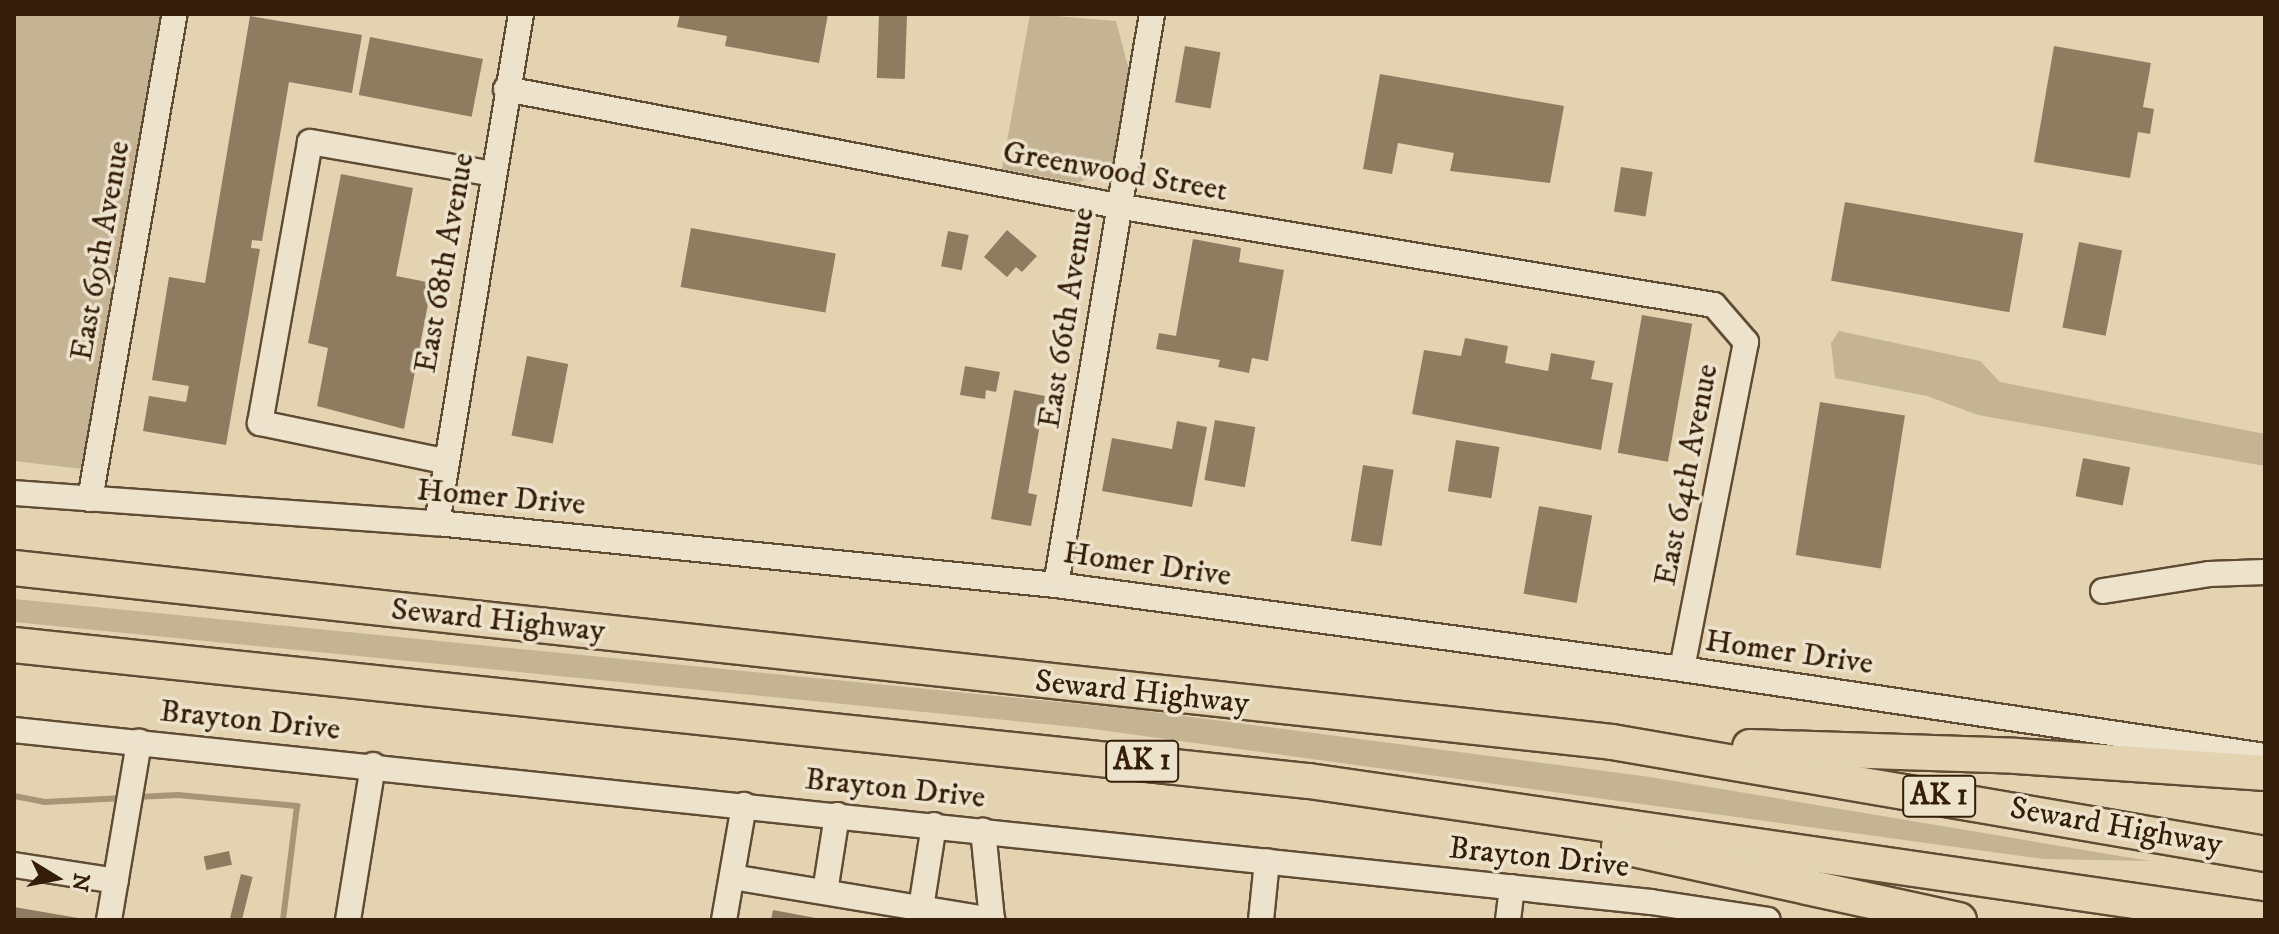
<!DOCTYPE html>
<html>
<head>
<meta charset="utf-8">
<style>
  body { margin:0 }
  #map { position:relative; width:2279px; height:934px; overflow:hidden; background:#e3d3b1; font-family:"IM FELL DW Pica",serif }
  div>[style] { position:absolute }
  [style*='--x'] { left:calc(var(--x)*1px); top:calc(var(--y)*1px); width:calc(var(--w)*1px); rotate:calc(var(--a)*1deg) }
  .green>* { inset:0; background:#c5b494 }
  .stream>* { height:6px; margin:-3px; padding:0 3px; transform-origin:3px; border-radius:3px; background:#a89578 }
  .building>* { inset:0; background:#8f7c60; transform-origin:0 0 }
  .roads { filter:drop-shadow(2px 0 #604b33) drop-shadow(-2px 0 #604b33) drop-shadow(0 2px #604b33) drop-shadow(0 -2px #604b33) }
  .minor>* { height:24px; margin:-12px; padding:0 12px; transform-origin:12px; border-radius:12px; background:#ede2cc }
  .highway>* { height:34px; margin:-17px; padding:0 17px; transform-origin:17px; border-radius:17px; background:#e3d3b1 }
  span { translate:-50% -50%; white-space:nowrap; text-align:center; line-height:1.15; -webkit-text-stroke:7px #ede2cc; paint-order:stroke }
  .shield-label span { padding:2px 6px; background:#ede2cc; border:2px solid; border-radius:6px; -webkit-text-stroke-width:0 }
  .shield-label { font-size:30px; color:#341e09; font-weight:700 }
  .street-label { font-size:32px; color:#341e09 }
  .frame { position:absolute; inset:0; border:16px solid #341e09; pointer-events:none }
  .north { position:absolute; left:16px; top:838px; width:80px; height:80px; -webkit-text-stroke:6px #ede2cc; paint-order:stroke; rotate:100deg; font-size:22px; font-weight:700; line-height:32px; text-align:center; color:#341e09 }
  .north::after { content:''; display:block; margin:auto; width:28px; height:36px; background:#341e09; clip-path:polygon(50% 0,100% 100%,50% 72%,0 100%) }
</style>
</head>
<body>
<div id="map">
  <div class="green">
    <div style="clip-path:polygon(14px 14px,171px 14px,91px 470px,14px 461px)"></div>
    <div style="clip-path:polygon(1030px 14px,1116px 21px,1130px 74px,1116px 165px,1078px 183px,1002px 169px)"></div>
    <div style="clip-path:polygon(1839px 331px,1980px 361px,2000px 382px,2265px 434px,2265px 466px,1978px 415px,1927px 396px,1835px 378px,1831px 343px)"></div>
    <div style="clip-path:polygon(14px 599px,1130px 709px,1650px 777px,2150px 861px,2044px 859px,1085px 728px,14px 622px)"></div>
  </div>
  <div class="stream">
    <div style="--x:14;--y:796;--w:31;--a:11"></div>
    <div style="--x:44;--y:802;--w:81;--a:-2.8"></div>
    <div style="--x:136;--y:797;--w:42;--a:-2.7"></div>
    <div style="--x:178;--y:795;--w:120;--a:5.3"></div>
    <div style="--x:297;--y:806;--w:115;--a:97"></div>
  </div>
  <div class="building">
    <div style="clip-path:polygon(680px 14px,828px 14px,819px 63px,725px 46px,727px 36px,677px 27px)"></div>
    <div style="left:879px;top:14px;width:28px;height:64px;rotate:2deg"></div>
    <div style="clip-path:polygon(250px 16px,362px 35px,352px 93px,289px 82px,262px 241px,252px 240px,251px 248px,260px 249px,226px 445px,143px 431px,149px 396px,186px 402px,189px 386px,152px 380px,169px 277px,205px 283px)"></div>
    <div style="left:370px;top:37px;width:115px;height:59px;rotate:11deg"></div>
    <div style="left:1185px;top:46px;width:36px;height:57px;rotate:10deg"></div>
    <div style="clip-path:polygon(2054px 46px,2151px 63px,2143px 107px,2154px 109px,2150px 134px,2138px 132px,2130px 178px,2034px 162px)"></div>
    <div style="clip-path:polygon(1380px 74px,1564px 106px,1550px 183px,1450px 171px,1454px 153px,1398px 143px,1392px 174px,1363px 169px)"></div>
    <div style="left:1621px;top:167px;width:32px;height:45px;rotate:9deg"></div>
    <div style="clip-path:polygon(341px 174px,413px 188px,396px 276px,432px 283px,404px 429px,317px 406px,328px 348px,308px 343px)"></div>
    <div style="left:1845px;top:202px;width:181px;height:80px;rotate:10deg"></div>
    <div style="left:691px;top:228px;width:147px;height:60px;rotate:10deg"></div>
    <div style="clip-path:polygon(1007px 230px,1037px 256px,1022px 272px,1016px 267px,1007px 277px,984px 257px)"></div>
    <div style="left:948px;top:231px;width:21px;height:36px;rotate:11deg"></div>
    <div style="clip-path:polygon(1193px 239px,1241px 248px,1239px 262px,1284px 270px,1268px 361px,1252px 358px,1249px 373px,1218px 367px,1220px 360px,1156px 349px,1159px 333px,1176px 336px)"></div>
    <div style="left:2079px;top:242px;width:44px;height:87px;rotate:11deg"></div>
    <div style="left:1642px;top:315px;width:51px;height:140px;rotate:10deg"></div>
    <div style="clip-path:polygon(1465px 338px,1508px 346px,1505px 363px,1548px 371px,1551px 353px,1595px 361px,1591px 379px,1613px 383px,1601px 450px,1412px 414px,1424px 350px,1461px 356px)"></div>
    <div style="left:527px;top:356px;width:42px;height:81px;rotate:11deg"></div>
    <div style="clip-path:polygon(965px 366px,1000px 372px,996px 392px,986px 390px,985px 399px,960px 395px)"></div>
    <div style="clip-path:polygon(1014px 390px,1045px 396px,1028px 493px,1037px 495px,1031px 526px,991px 519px)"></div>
    <div style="left:1820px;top:402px;width:86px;height:155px;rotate:9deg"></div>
    <div style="left:1215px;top:420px;width:41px;height:61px;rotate:10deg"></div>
    <div style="clip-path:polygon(1177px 421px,1207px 427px,1192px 507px,1102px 491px,1112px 438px,1172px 449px)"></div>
    <div style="left:1456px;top:440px;width:44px;height:52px;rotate:9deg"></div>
    <div style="left:2083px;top:458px;width:48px;height:39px;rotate:11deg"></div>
    <div style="left:1363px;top:465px;width:31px;height:77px;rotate:9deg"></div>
    <div style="left:1539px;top:506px;width:54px;height:89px;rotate:10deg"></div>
    <div style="left:229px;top:851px;width:14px;height:26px;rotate:78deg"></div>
    <div style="left:241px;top:874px;width:12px;height:46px;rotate:14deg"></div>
    <div style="clip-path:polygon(14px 907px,78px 918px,78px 920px,14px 920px)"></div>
    <div style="clip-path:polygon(773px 910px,821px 919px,821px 920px,771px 920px)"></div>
  </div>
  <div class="roads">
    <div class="minor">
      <div style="--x:506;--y:89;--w:622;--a:10.84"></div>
      <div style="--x:1117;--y:206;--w:605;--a:9.42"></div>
      <div style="--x:1714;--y:305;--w:49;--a:49.1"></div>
      <div style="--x:1746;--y:342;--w:333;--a:101.1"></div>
      <div style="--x:444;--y:461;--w:188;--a:-168.3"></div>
      <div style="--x:260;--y:423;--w:285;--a:-79.9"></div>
      <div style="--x:310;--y:142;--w:186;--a:9.9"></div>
      <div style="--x:14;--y:493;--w:424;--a:4.1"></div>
      <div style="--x:437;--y:523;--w:622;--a:5.72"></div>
      <div style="--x:1056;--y:585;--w:632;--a:7.64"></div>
      <div style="--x:1682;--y:669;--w:589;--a:8.49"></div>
      <div style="--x:90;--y:499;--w:492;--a:-80.1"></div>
      <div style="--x:437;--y:523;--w:516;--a:-80.63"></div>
      <div style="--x:1056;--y:585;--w:579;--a:-80.46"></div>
      <div style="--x:2103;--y:591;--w:107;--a:-9.1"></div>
      <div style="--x:2209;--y:574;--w:56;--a:-2"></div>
      <div style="--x:14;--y:730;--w:1646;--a:6"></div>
      <div style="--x:1651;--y:902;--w:118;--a:8.7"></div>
      <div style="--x:14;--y:865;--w:103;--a:8.9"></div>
      <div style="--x:732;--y:877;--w:264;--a:9.4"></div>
      <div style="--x:992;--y:920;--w:90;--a:-95.7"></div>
      <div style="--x:825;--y:892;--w:78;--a:-81.1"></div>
      <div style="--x:921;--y:908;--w:84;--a:-81.1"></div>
      <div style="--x:109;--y:920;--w:181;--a:-80.4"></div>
      <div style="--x:348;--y:920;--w:157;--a:-80.8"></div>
      <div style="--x:724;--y:920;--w:117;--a:-80.1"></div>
      <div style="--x:1261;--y:920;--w:59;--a:-84.2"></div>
      <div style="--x:1508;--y:920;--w:33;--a:-83"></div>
    </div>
    <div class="highway">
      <div style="--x:14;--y:568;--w:1607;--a:6.21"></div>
      <div style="--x:1612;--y:742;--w:663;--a:9.73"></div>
      <div style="--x:14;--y:645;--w:1302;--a:6"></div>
      <div style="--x:1309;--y:781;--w:966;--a:8.27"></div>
      <div style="--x:1750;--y:747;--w:266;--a:1.9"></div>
      <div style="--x:2016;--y:756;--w:250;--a:3.9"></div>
      <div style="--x:1619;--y:846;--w:348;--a:12.3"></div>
    </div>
  </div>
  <div class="shield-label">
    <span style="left:1142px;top:761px">AK 1</span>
    <span style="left:1939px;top:796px">AK 1</span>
  </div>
  <div class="street-label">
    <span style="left:1115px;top:172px;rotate:10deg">Greenwood Street</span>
    <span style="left:101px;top:251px;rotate:-80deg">East 69th Avenue</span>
    <span style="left:445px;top:263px;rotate:-80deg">East 68th Avenue</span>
    <span style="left:1067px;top:318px;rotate:-81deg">East 66th Avenue</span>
    <span style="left:1687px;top:475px;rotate:-79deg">East 64th Avenue</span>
    <span style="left:501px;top:498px;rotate:5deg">Homer Drive</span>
    <span style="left:1147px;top:565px;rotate:8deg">Homer Drive</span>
    <span style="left:498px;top:621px;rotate:6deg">Seward Highway</span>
    <span style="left:1789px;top:653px;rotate:8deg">Homer Drive</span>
    <span style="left:1142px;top:693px;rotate:6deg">Seward Highway</span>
    <span style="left:250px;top:721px;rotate:6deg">Brayton Drive</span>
    <span style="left:895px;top:789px;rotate:6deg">Brayton Drive</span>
    <span style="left:2116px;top:827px;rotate:10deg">Seward Highway</span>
    <span style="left:1539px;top:858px;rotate:6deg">Brayton Drive</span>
  </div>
  <div class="frame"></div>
  <div class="north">N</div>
</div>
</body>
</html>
